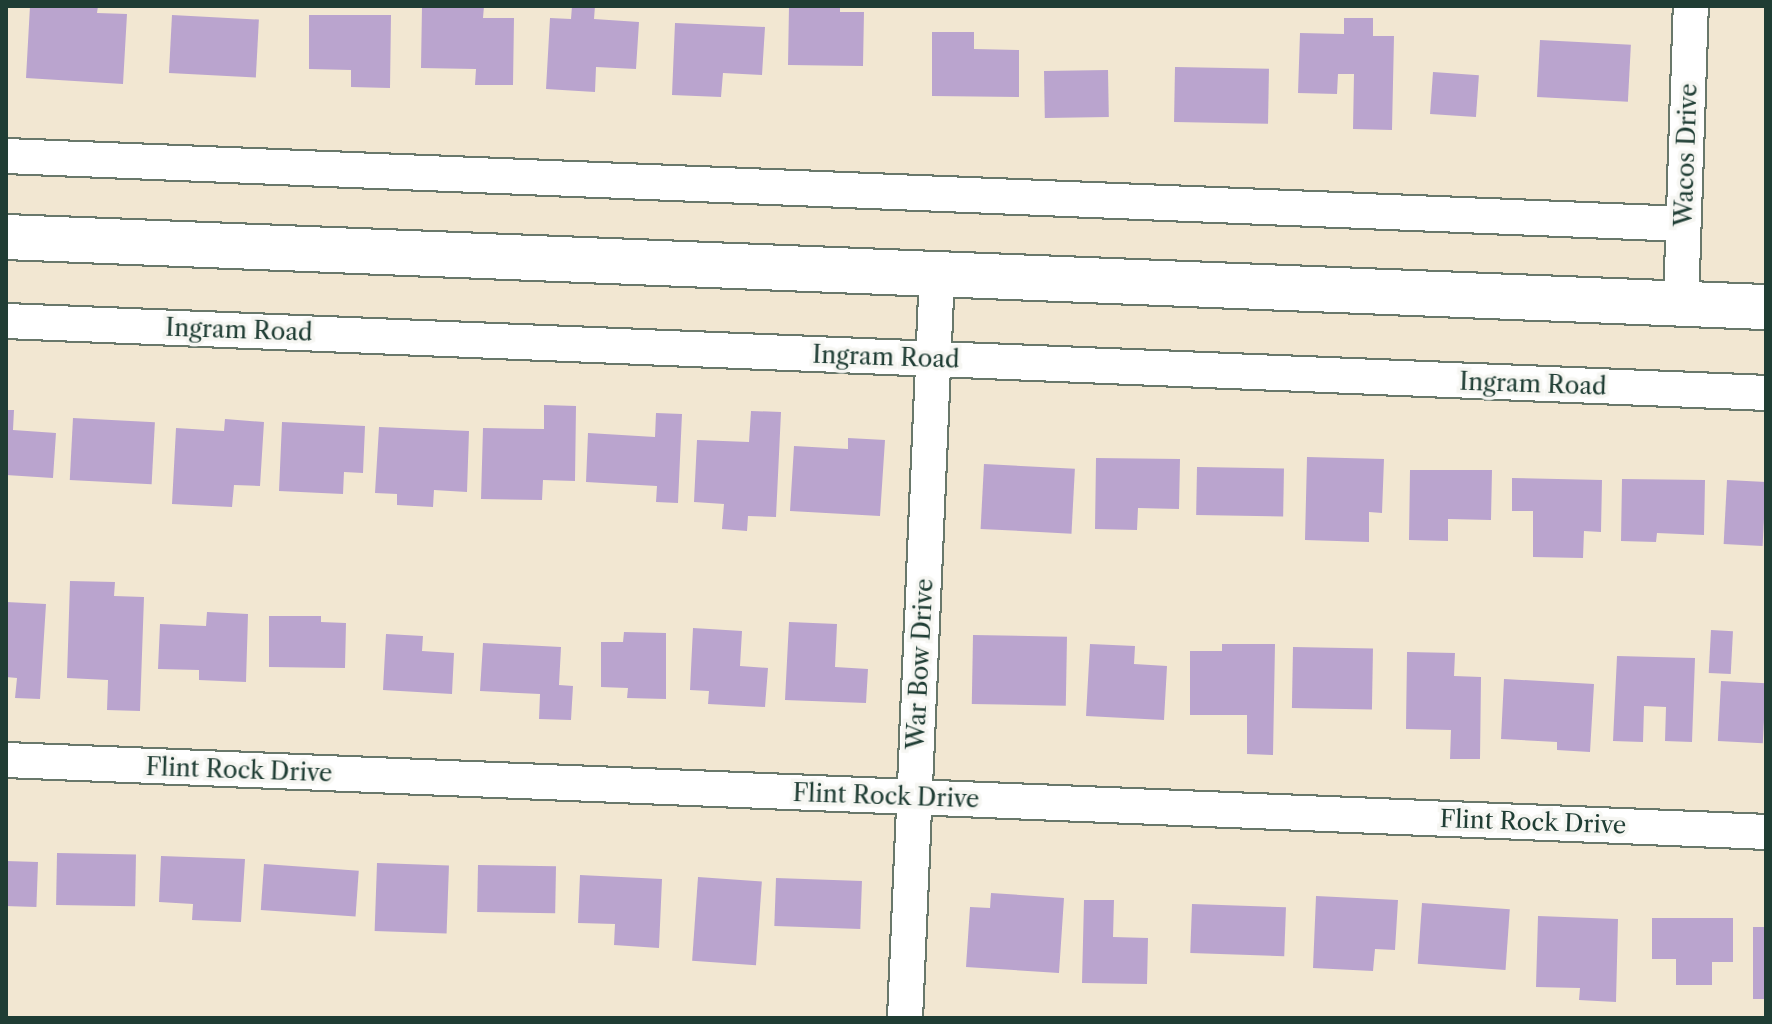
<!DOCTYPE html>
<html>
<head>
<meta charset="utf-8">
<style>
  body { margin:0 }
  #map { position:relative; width:1772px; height:1024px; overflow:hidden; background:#f2e7d2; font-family:"Libre Caslon Text",serif }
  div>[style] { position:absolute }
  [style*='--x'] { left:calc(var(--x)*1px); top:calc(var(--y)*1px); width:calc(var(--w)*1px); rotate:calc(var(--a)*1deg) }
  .building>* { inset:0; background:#baa4ce; transform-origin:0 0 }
  .roads { filter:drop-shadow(2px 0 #69786b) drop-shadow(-2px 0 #69786b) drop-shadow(0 2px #69786b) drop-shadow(0 -2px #69786b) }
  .minor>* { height:34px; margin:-17px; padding:0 17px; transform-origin:17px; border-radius:17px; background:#fff }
  .secondary>* { height:44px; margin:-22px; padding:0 22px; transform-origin:22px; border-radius:22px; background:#fff }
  span { translate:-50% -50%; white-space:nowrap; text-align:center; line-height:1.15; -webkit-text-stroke:7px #f6f6f2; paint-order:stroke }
  .street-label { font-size:24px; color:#1f3d34 }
  .frame { position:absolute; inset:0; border:8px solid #1f3d34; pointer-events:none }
</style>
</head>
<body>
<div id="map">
  <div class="building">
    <div style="clip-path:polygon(30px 6px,98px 6px,97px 13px,127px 14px,123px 84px,26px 78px)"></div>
    <div style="clip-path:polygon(422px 6px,484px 6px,483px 18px,514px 18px,513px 85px,475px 85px,476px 69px,421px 68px)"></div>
    <div style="clip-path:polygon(572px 6px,595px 6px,594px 19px,639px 22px,636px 69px,596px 67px,595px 92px,546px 89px,550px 18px,571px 19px)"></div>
    <div style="clip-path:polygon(789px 6px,840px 6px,840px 12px,864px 12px,863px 66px,788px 65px)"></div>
    <div style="left:172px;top:15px;width:87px;height:58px;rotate:3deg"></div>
    <div style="clip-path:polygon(309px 15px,391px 15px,390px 88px,351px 87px,351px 70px,309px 69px)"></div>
    <div style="clip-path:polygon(1344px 18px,1373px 18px,1373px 36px,1394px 36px,1392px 130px,1353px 129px,1354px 74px,1338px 74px,1337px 94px,1298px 93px,1300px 33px,1344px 34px)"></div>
    <div style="clip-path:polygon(675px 23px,765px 27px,762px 75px,723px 73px,721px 97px,672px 95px)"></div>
    <div style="clip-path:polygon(932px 32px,974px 32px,974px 49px,1019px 50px,1019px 97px,932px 96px)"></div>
    <div style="left:1540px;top:40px;width:91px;height:57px;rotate:3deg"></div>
    <div style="left:1175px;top:67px;width:94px;height:55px;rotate:1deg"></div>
    <div style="left:1108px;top:70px;width:47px;height:64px;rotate:89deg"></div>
    <div style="left:1433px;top:72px;width:46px;height:42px;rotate:4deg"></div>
    <div style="clip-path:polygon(544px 405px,576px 406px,575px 481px,543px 480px,542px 500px,481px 499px,483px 428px,544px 429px)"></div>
    <div style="clip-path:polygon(6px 410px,14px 410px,13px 430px,56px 433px,53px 478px,6px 475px)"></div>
    <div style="clip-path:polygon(751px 411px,781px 412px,776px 517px,748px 516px,747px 531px,722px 529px,724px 504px,694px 502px,697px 440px,749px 442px)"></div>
    <div style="clip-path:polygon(656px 413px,682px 414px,678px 503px,656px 502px,657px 486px,586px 482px,588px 433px,655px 437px)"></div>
    <div style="left:73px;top:418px;width:82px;height:62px;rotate:3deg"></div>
    <div style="clip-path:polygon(225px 419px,264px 422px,260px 486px,234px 485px,232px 507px,172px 504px,176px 428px,224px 431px)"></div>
    <div style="clip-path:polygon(282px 422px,365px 426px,363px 473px,344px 472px,343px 494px,279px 491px)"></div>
    <div style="clip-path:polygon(379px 427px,469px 431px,467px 492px,434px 490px,433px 507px,397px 505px,397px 494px,375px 493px)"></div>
    <div style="clip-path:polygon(848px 438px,885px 440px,880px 516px,790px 511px,794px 446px,848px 449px)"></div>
    <div style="clip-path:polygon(1307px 457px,1384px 459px,1382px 513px,1369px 512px,1369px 542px,1305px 540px)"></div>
    <div style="clip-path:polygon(1096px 458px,1180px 459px,1179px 509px,1138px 508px,1137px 530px,1095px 529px)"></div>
    <div style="left:984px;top:464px;width:91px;height:65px;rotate:3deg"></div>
    <div style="left:1197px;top:467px;width:87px;height:48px;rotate:1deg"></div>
    <div style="clip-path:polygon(1410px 470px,1492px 470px,1491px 520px,1448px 519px,1448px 541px,1409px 540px)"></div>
    <div style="clip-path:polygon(1512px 478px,1602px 480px,1601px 532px,1584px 531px,1583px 558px,1533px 557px,1533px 511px,1512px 511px)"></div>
    <div style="clip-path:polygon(1622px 479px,1705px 480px,1704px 535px,1657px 533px,1656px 542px,1621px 541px)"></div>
    <div style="left:1727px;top:480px;width:39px;height:64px;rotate:3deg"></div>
    <div style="clip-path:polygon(70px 581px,115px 582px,114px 596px,144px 597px,140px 711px,107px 710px,108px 680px,67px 678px)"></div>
    <div style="clip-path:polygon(6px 602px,46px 604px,40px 699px,15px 698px,17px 678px,6px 677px)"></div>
    <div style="clip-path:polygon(207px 612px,248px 614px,246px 682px,199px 680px,199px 670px,158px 669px,160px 624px,206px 626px)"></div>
    <div style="clip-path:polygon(269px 616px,321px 616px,321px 622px,346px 623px,345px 668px,269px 667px)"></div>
    <div style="clip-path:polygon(789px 622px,837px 624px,835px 667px,868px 669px,866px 703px,785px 700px)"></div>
    <div style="clip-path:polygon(693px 628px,742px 631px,740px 666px,768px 668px,765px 707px,708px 704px,709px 691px,690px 690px)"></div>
    <div style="left:1711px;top:630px;width:22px;height:43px;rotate:3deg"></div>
    <div style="clip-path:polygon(624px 632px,666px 633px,666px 699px,627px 698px,628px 688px,601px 687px,601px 642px,623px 642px)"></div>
    <div style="clip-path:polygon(386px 634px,423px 636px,422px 651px,454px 653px,452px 694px,383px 690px)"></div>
    <div style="left:973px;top:635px;width:94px;height:69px;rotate:1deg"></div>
    <div style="clip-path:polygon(483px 643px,561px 647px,559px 685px,573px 686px,571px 720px,539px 719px,540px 694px,480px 691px)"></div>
    <div style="clip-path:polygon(1090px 644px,1135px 646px,1134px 664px,1167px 666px,1164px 720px,1086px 716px)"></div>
    <div style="clip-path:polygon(1222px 644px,1275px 644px,1273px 755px,1247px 754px,1247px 715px,1190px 715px,1190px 651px,1222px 651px)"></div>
    <div style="left:1293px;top:647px;width:80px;height:61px;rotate:1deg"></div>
    <div style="clip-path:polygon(1407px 652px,1455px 653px,1454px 676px,1481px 677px,1480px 759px,1450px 759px,1451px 730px,1406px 729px)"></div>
    <div style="clip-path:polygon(1617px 656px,1695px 658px,1692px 742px,1665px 741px,1666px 707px,1644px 706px,1643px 742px,1613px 741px)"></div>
    <div style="clip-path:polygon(1504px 679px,1594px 684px,1590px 752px,1557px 750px,1557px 742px,1501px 739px)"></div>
    <div style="left:1721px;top:681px;width:45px;height:60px;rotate:3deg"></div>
    <div style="left:57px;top:853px;width:79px;height:52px;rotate:1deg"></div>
    <div style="clip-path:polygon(161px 856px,245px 859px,241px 922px,192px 920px,193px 904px,159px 902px)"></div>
    <div style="left:6px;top:861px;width:32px;height:45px;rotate:2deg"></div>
    <div style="left:377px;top:863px;width:72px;height:68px;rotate:2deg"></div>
    <div style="left:264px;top:864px;width:95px;height:46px;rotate:4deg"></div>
    <div style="left:478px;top:865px;width:78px;height:47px;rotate:1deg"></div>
    <div style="clip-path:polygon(580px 875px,662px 879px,659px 948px,614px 945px,615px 924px,578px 923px)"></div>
    <div style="left:698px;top:877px;width:64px;height:84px;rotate:4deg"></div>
    <div style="left:776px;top:878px;width:86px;height:48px;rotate:2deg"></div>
    <div style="clip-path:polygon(991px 893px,1064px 898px,1059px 973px,966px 967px,970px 907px,990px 908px)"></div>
    <div style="clip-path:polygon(1316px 896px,1398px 900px,1395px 950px,1375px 949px,1373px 971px,1313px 968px)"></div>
    <div style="clip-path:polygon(1084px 900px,1114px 900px,1113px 937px,1148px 938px,1147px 984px,1082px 983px)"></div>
    <div style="left:1422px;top:903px;width:88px;height:61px;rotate:4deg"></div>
    <div style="left:1192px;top:904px;width:94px;height:49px;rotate:2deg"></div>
    <div style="clip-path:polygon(1538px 916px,1618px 919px,1616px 1002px,1579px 1000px,1580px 988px,1536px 987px)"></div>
    <div style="clip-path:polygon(1652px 918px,1733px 918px,1733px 962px,1712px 962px,1712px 985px,1676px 985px,1676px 959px,1652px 959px)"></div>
    <div style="left:1753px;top:927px;width:13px;height:72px"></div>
  </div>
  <div class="roads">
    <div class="minor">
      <div style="--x:6;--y:156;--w:1678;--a:2.32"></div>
      <div style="--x:1681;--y:303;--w:297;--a:-88.1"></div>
      <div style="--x:6;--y:321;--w:1761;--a:2.34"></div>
      <div style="--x:6;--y:760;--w:1761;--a:2.34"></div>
      <div style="--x:905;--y:1018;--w:745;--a:-87.54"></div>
    </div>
    <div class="secondary">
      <div style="--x:6;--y:237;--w:1761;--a:2.28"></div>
    </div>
  </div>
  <div class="street-label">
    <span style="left:1686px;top:155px;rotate:-88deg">Wacos Drive</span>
    <span style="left:239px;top:330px;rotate:2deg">Ingram Road</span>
    <span style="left:886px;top:357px;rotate:2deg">Ingram Road</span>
    <span style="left:1533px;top:384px;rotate:2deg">Ingram Road</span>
    <span style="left:920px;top:664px;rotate:-87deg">War Bow Drive</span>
    <span style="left:239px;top:770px;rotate:2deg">Flint Rock Drive</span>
    <span style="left:886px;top:796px;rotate:2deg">Flint Rock Drive</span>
    <span style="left:1533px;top:822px;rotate:2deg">Flint Rock Drive</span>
  </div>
  <div class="frame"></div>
</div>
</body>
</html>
